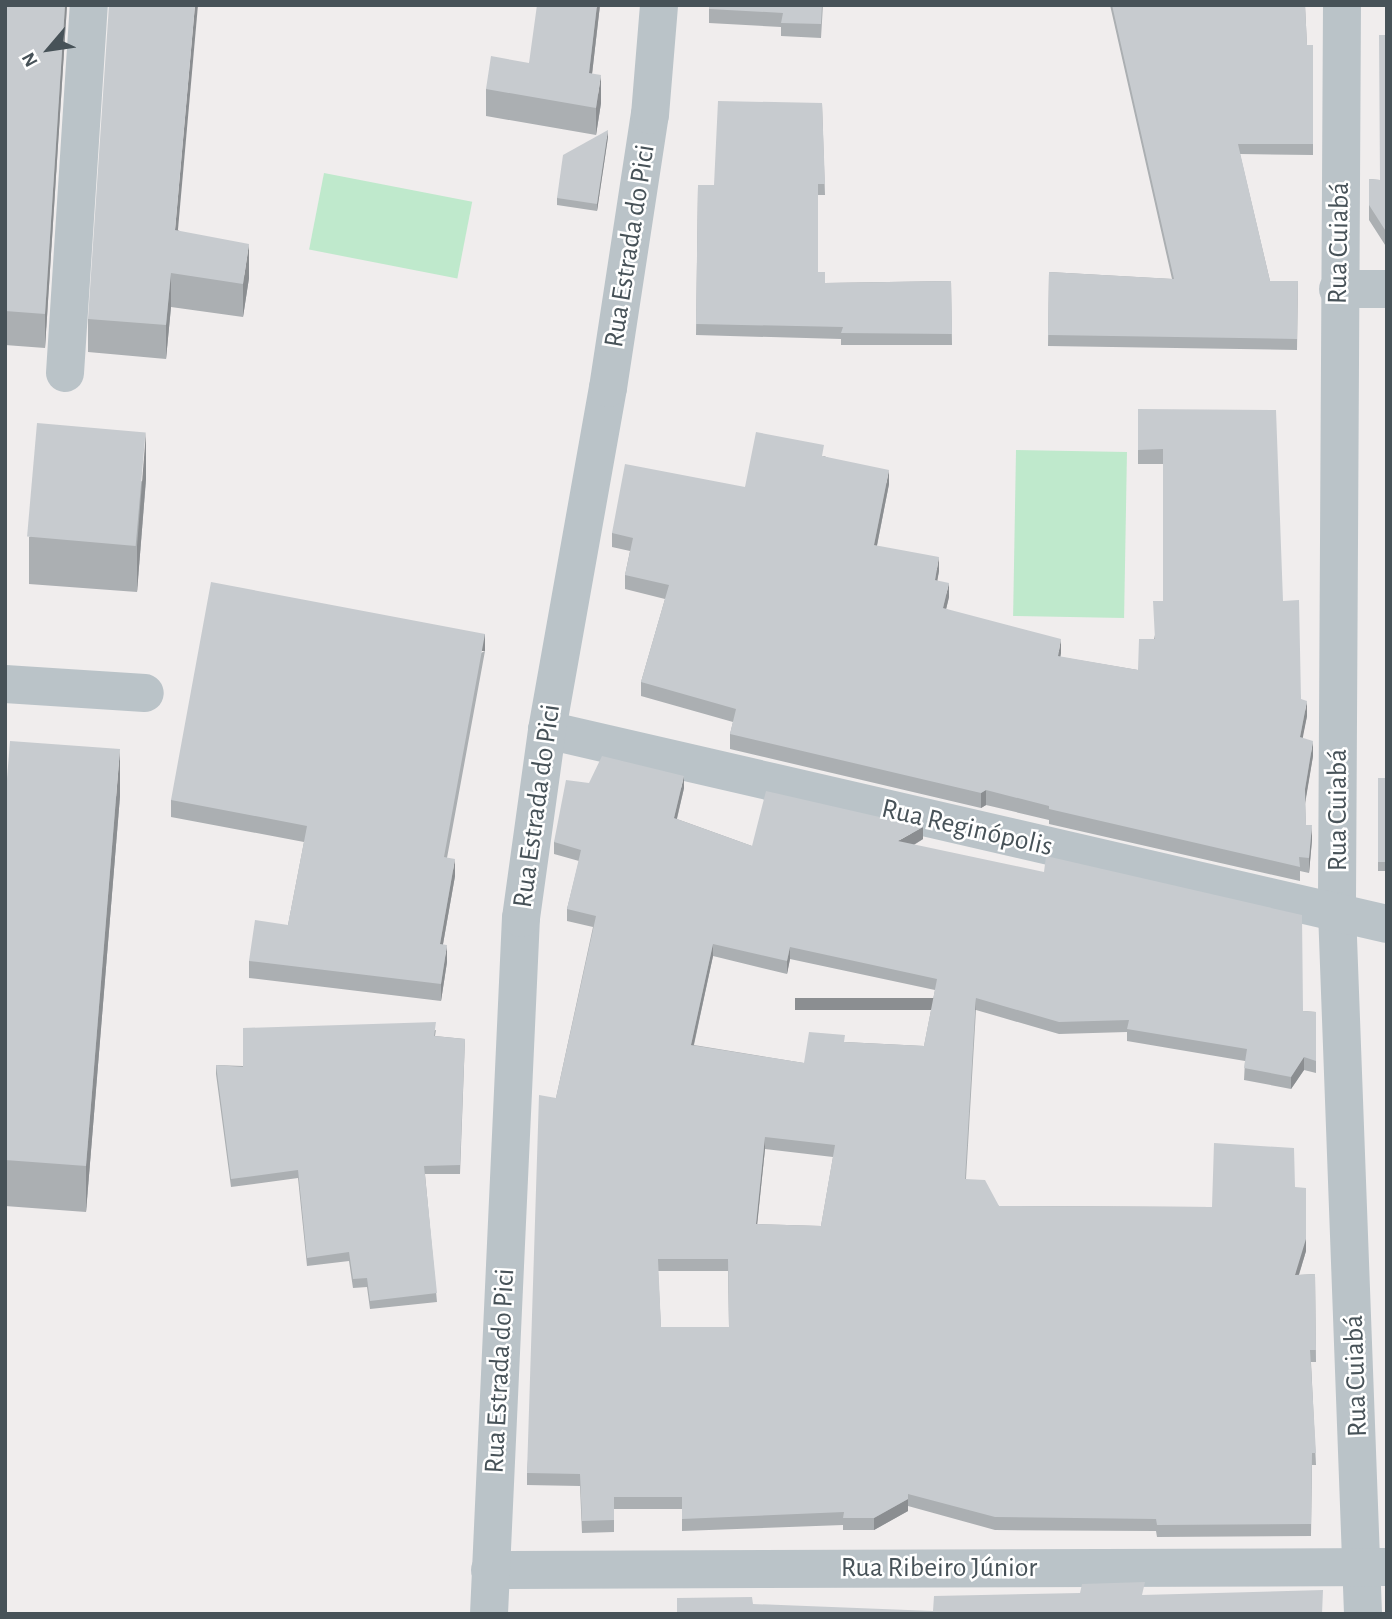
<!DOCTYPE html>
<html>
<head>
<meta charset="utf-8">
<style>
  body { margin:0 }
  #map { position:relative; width:1392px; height:1619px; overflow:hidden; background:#f0eded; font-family:"Alegreya Sans",sans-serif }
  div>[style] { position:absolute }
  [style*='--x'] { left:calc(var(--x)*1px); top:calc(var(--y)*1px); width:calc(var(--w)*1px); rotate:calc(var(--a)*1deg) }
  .green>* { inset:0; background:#bfe9cc; transform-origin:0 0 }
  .minor>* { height:38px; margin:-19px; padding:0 19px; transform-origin:19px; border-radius:19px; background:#bac3c8 }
  .wall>* { inset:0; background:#abafb2; transform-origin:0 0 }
  .shaded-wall>* { inset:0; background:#8b8e91; transform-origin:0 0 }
  .building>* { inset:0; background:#c7cbcf; transform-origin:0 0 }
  span { translate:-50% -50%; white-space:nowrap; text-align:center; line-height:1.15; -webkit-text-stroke:5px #fff; paint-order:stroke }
  .street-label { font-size:28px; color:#475258 }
  .frame { position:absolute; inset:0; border:7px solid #475258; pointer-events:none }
  .north { position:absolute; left:14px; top:14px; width:70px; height:70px; -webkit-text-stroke:5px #fff; paint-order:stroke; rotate:241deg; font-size:19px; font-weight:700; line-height:28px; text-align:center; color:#475258 }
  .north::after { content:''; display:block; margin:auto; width:24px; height:32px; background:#475258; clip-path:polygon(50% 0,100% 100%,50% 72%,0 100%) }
</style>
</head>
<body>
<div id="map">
  <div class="green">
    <div style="left:324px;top:173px;width:151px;height:78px;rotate:11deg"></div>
    <div style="left:1016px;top:450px;width:111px;height:166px;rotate:1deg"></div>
  </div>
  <div class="minor">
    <div style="--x:1342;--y:5;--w:906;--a:90.32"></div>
    <div style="--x:1337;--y:911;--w:703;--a:87.88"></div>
    <div style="--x:1338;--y:289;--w:49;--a:0"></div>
    <div style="--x:65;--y:373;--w:369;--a:-86.3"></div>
    <div style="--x:5;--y:684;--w:140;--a:3.7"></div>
    <div style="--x:547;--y:730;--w:862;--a:13"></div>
    <div style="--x:490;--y:1570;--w:897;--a:-0.19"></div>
    <div style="--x:489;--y:1614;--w:697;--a:-87.37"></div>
    <div style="--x:521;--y:918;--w:190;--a:-82.1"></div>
    <div style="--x:547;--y:730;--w:347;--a:-79.9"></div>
    <div style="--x:608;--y:388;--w:276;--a:-81.3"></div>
    <div style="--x:650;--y:115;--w:110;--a:-85.3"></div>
  </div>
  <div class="wall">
    <div style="clip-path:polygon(5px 5px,67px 5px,45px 348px,5px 345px)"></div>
    <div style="clip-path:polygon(600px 5px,592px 74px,601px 103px,596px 135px,486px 116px,486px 89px,529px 63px)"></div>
    <div style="clip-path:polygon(709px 5px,823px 5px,821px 38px,781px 36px,781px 27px,709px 23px)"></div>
    <div style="clip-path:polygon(1110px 5px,1305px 5px,1307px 45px,1313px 45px,1313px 155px,1240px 154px,1270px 281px,1298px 281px,1297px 350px,1048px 346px,1049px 272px,1172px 279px)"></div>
    <div style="clip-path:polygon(1387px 35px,1387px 248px,1369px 220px,1369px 179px,1380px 180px)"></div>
    <div style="clip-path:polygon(822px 103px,825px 195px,818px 195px,818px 272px,825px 283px,951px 281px,952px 345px,841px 345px,841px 339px,696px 335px,698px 185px,714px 185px)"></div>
    <div style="clip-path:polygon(608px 137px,597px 211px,557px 205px,557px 198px)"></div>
    <div style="clip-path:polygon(178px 230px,249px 278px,243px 317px,171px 307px,166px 359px,88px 352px,88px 319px)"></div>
    <div style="clip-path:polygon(1138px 409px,1283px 601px,1301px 699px,1307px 716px,1302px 738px,1313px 756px,1305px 802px,1306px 825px,1312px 840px,1309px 873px,1300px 871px,1300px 881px,1049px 824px,1049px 820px,986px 805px,981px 808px,730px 749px,730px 734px,733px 722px,641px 696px,641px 682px,665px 599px,625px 589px,625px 575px,630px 551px,612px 547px,612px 533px,745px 487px,824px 456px,889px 484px,877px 546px,939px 571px,937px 580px,949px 597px,946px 609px,1061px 653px,1060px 657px,1138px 670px,1154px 639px,1163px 601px,1163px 464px,1138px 464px)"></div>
    <div style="clip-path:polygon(146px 479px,137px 592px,29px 584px,29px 537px)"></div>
    <div style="clip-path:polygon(485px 651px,447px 858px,455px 876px,443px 944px,447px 962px,441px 1001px,249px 978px,249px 961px,288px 925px,304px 842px,171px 817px,171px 800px)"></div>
    <div style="left:1378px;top:778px;width:9px;height:93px"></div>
    <div style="clip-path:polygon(evenodd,589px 783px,684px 788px,677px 819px,752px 846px,923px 839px,914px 845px,1303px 1011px,1316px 1012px,1316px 1073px,1304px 1070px,1291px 1089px,1244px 1080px,1245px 1061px,1127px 1041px,1127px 1032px,1059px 1034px,976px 1010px,966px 1179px,999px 1206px,1212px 1207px,1295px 1187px,1306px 1251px,1299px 1275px,1315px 1274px,1316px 1362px,1311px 1362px,1316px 1465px,1312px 1465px,1311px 1536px,1157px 1537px,1156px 1531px,995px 1530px,908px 1506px,908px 1511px,874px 1530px,843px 1530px,843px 1525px,682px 1531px,682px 1509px,614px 1509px,614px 1532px,582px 1533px,580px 1486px,527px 1485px,527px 1473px,556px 1098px,593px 927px,567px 921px,567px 909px,579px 861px,554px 854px,554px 842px,589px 783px,713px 956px,787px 974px,790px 959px,935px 990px,924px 1046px,845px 1042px,804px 1063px,694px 1045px,713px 956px,589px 783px,765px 1149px,833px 1157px,821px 1226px,757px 1224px,765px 1149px,589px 783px,658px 1271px,728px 1271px,729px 1327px,661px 1327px,658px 1271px)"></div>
    <div style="clip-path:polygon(120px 796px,86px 1212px,5px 1206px,5px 804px)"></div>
    <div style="clip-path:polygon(436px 1030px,435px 1036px,465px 1039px,460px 1174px,425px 1174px,437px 1302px,370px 1309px,367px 1287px,353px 1288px,349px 1261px,307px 1266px,298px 1178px,231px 1187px,216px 1074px,216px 1065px,243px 1066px)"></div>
  </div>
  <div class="shaded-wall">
    <div style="clip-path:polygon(65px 5px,67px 5px,45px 348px,45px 314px)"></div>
    <div style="clip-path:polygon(195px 5px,198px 5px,175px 263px,175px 230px)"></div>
    <div style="clip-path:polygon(597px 5px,600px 5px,589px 100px,589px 73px)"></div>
    <div style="clip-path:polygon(601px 75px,601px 103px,596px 135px,596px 108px)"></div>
    <div style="clip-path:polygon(608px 130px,608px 137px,597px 211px,597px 204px)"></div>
    <div style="clip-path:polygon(249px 244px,249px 278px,243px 317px,243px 284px)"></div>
    <div style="clip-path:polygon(171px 273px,171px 307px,166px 359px,166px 325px)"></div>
    <div style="clip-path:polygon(146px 432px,146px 479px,137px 592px,137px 546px)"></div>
    <div style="clip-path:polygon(889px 470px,889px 484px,874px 560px,874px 545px)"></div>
    <div style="clip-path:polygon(939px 557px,939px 571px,935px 594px,935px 580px)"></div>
    <div style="clip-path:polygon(949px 583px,949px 597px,943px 622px,943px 608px)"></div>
    <div style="left:485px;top:634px;width:17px;height:227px;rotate:90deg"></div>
    <div style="clip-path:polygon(1061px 639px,1061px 653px,1058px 670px,1058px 656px)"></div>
    <div style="clip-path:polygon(1307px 701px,1307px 716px,1300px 752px,1300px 737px)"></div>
    <div style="clip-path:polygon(1313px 741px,1313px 756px,1305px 804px,1305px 789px)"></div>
    <div style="clip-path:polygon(120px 749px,120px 796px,86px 1212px,86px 1166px)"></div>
    <div style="clip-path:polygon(684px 776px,684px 788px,674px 830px,674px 818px)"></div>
    <div style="clip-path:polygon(986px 790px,986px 805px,981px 808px,981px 793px)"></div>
    <div style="clip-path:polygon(1312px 825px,1312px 840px,1309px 873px,1309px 858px)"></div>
    <div style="clip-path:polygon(923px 827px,923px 839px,898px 854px,898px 841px)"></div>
    <div style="clip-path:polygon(455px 859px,455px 876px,440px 961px,440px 944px)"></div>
    <div style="clip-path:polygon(713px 944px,713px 956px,691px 1057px,691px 1045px)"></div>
    <div style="clip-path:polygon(447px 945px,447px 962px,441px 1001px,441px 984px)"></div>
    <div style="clip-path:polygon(790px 947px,790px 959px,787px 974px,787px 961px)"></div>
    <div style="left:976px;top:998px;width:12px;height:181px;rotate:90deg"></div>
    <div style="clip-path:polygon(1304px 1057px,1304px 1070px,1291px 1089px,1291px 1077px)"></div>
    <div style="clip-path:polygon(765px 1137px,765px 1149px,756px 1236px,756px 1224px)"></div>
    <div style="clip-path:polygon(1306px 1224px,1306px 1251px,1295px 1287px,1295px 1275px)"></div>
    <div style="clip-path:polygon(908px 1499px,908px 1511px,874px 1530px,874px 1518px)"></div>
  </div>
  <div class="building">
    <div style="clip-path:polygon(5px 5px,65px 5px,45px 314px,5px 311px)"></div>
    <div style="clip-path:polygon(109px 5px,195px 5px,175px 230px,249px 244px,243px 284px,171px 273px,166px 325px,88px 319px)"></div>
    <div style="clip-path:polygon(537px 5px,597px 5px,589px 73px,601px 75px,596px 108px,486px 89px,491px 56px,529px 63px)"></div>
    <div style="clip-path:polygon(709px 5px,822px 5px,821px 24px,781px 23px,783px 13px,709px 9px)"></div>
    <div style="clip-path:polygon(1112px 5px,1305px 5px,1307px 45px,1313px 45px,1313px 144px,1238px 144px,1270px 281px,1298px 281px,1297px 339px,1048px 335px,1049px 272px,1174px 279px)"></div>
    <div style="clip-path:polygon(1379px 35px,1387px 35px,1387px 233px,1369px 205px,1369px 179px,1380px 180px)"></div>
    <div style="clip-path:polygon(718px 101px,822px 103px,825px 184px,818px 184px,818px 272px,825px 272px,825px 283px,951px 281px,952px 334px,841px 333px,843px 327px,696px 324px,698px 185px,714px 185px)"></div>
    <div style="clip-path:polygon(608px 130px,597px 204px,557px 198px,563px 155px)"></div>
    <div style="clip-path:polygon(1138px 409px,1276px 410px,1283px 601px,1299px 600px,1301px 699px,1307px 701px,1300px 737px,1313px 741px,1305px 789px,1306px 825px,1312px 825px,1309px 858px,1299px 857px,1300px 867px,1049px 809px,1049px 806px,986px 790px,981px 793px,730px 734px,736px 709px,641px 682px,669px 585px,625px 575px,633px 538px,612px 533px,625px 464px,745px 487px,756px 432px,824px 445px,822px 456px,889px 470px,874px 545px,939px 557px,935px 580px,949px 583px,943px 608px,1061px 639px,1058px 656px,1138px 670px,1139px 639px,1155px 639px,1153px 601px,1163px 601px,1163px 449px,1138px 450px)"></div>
    <div style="left:37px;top:423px;width:109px;height:114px;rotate:5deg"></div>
    <div style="clip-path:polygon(211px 582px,485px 634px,444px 857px,455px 859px,440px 944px,447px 945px,441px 984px,249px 961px,255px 920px,288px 925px,307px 826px,171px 800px)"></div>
    <div style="clip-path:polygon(10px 741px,120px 749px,86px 1166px,5px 1160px,5px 804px)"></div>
    <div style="clip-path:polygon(evenodd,602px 756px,684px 776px,674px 818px,752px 846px,766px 791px,923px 827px,898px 841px,1044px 872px,1046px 856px,1302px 915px,1303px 1011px,1316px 1012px,1316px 1061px,1304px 1057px,1291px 1077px,1244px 1068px,1247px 1049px,1127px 1029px,1129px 1020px,1059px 1022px,976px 998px,965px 1179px,985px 1180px,999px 1206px,1212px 1207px,1214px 1143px,1294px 1148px,1295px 1187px,1306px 1188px,1306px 1239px,1295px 1275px,1315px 1274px,1316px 1350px,1310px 1350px,1316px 1453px,1312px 1453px,1311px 1524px,1157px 1525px,1156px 1519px,995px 1517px,908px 1494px,908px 1499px,874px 1518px,843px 1518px,844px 1512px,682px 1519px,682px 1497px,614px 1497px,614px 1520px,582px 1521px,580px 1474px,527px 1473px,539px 1095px,556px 1098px,596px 916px,567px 909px,581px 850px,554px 842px,566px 780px,589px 783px,602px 756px,713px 944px,787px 961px,790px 947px,937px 979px,924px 1046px,844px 1042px,845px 1035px,809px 1032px,804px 1063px,691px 1045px,713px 944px,602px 756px,765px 1137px,835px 1145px,821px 1226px,756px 1224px,765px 1137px,602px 756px,658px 1259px,728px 1259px,729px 1327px,661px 1327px,658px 1259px)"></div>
    <div style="left:1378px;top:778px;width:9px;height:84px"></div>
    <div style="clip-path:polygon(1386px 960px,1387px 960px,1387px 1038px)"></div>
    <div style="clip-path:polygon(436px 1022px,434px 1036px,465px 1039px,460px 1165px,424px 1166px,437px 1293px,370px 1301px,367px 1278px,353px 1279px,349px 1252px,307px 1258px,298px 1170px,231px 1179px,216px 1065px,243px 1067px,243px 1028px)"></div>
    <div style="clip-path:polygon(1145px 1582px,1142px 1595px,1323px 1590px,1322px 1614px,677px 1614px,677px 1598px,752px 1597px,753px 1604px,933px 1611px,934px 1596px,1080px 1593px,1082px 1584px)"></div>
  </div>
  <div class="street-label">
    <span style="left:1339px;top:243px;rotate:-89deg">Rua Cuiabá</span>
    <span style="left:630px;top:246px;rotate:-81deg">Rua Estrada do Pici</span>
    <span style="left:537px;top:806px;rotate:-82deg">Rua Estrada do Pici</span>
    <span style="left:1338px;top:810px;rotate:-90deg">Rua Cuiabá</span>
    <span style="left:967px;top:828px;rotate:13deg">Rua Reginópolis</span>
    <span style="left:500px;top:1371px;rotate:-87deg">Rua Estrada do Pici</span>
    <span style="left:1356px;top:1376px;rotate:-92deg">Rua Cuiabá</span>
    <span style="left:939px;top:1568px">Rua Ribeiro Júnior</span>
  </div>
  <div class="frame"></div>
  <div class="north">N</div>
</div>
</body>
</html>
